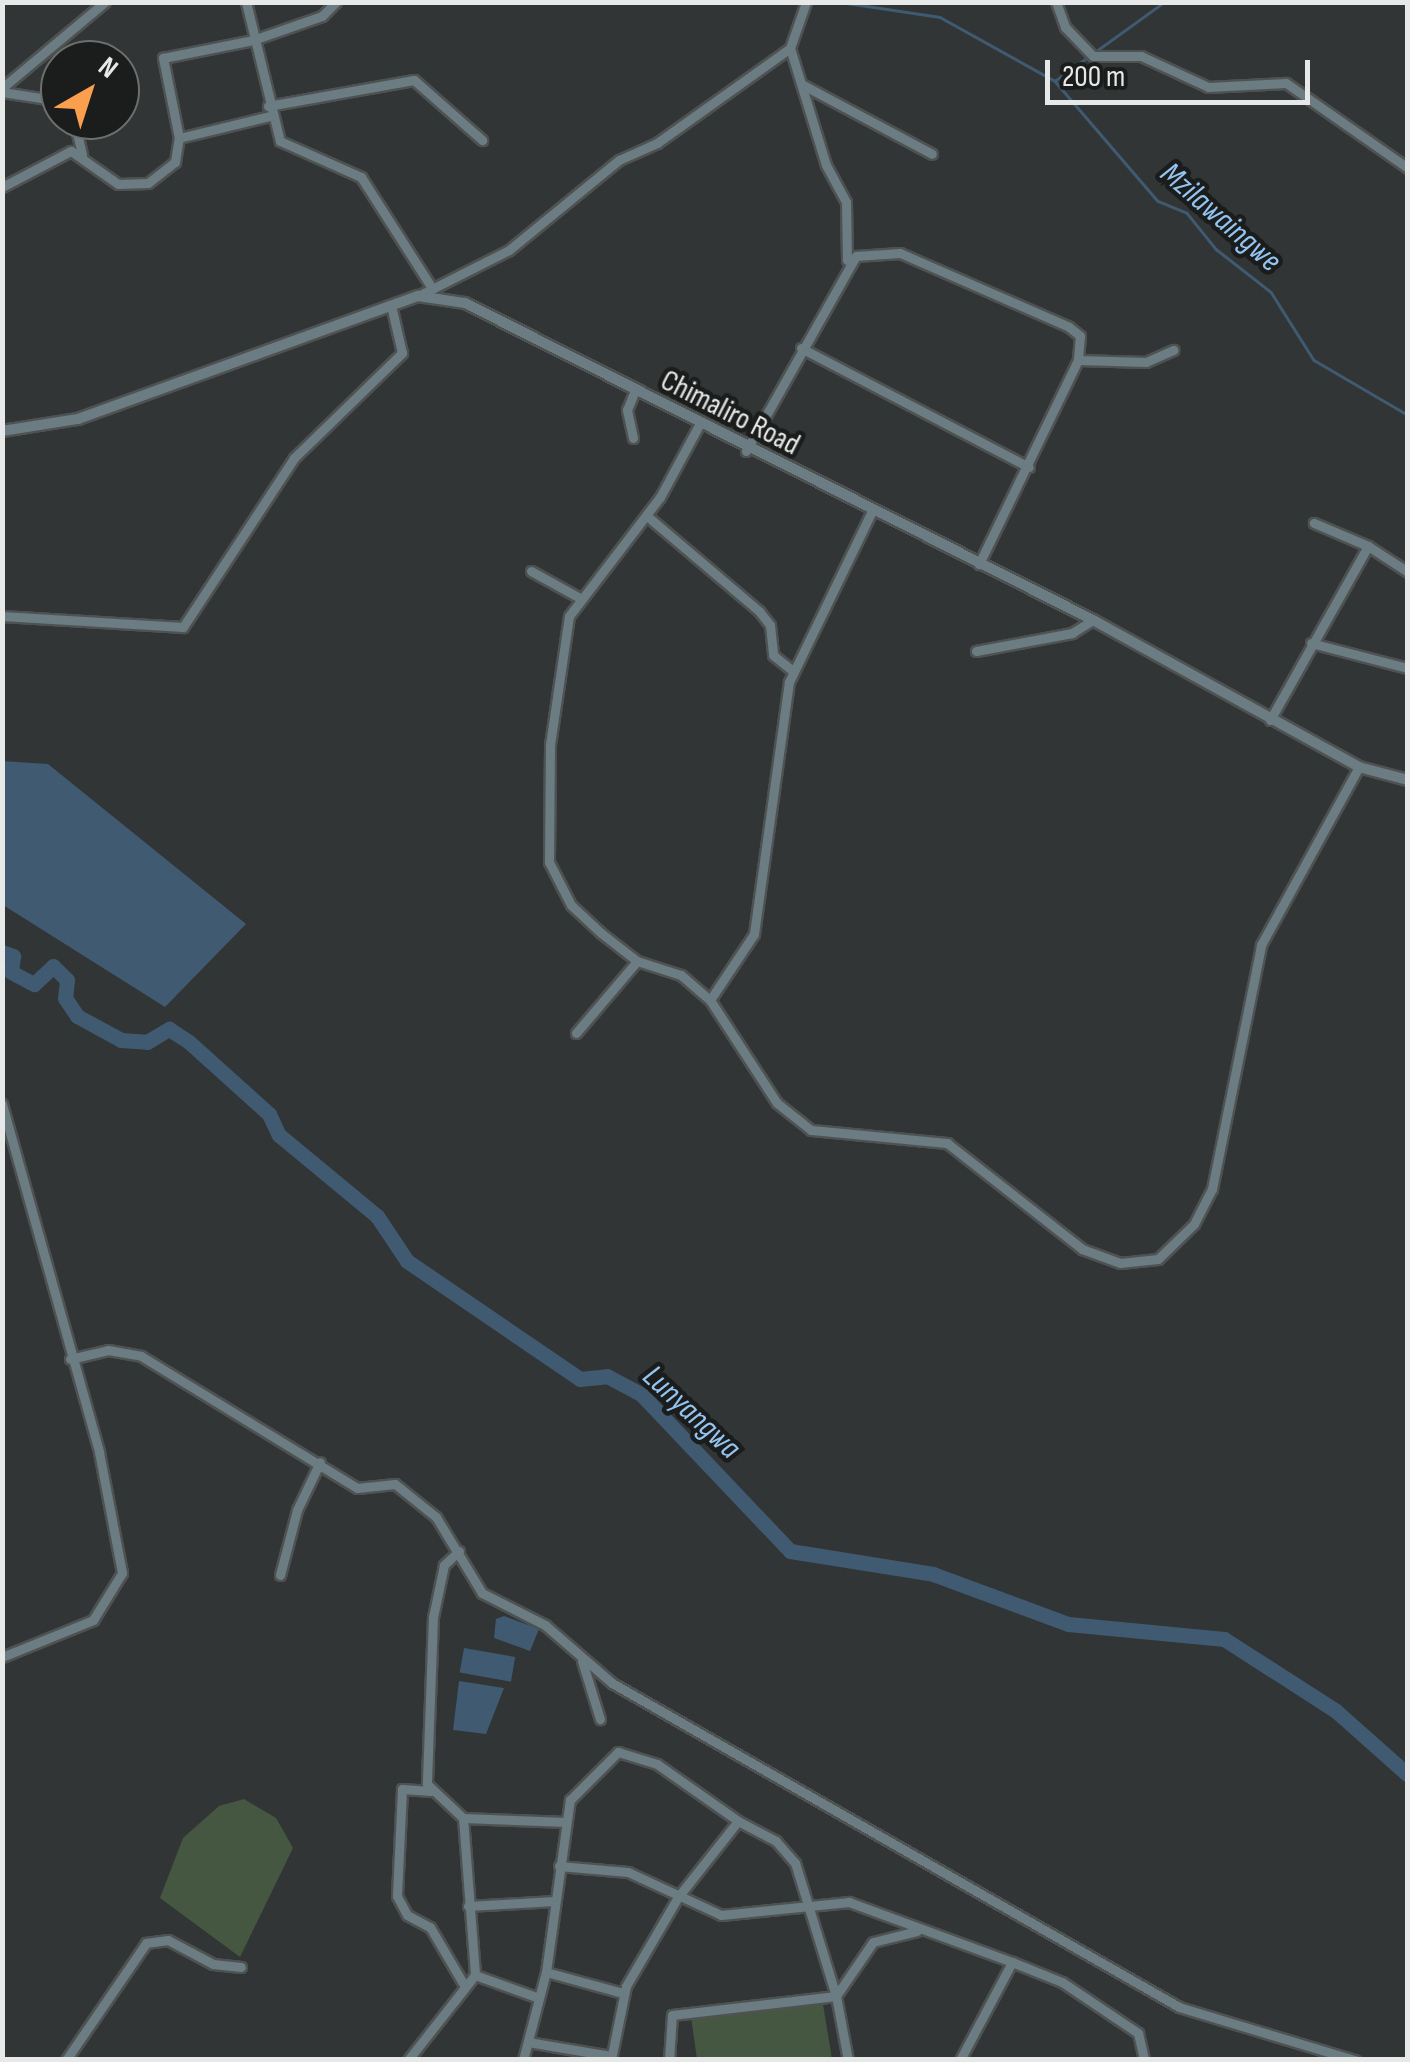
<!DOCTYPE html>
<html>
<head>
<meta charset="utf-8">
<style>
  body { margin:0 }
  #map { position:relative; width:1410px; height:2062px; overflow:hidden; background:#323535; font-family:"Sofia Sans Condensed",sans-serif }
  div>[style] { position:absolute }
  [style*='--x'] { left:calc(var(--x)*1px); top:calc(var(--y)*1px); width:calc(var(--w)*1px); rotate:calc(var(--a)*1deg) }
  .green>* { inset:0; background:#455740 }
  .water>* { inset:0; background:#3f5a71; transform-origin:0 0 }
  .stream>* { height:2.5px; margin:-1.25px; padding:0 1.25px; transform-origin:1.25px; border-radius:1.25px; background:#3f5a71 }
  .river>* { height:15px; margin:-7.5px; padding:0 7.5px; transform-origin:7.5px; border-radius:7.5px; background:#3f5a71 }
  .roads { filter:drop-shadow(2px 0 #4f5252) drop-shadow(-2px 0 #4f5252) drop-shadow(0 2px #4f5252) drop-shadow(0 -2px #4f5252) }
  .minor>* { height:9px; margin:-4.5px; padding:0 4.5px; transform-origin:4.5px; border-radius:4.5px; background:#6b7c82 }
  .tertiary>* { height:10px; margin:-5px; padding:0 5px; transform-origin:5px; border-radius:5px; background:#6b7c82 }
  span { translate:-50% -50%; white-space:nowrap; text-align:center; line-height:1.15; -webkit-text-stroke:9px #1b1c1c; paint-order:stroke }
  .street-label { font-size:30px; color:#e7e9e9 }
  .water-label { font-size:32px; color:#94c5f0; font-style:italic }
  .frame { position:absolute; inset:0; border:5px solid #e7e9e9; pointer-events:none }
  .north { position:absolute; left:40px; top:40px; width:100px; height:100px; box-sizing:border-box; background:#1b1c1c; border:2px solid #6d6e6e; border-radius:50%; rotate:39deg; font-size:28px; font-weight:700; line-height:40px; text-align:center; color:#e7e9e9 }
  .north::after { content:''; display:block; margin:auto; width:35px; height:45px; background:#fa9f4e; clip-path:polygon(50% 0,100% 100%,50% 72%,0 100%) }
  .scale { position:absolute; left:1045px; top:60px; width:265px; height:45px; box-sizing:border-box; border:5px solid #e7e9e9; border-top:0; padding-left:12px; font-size:30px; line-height:35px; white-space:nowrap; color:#e7e9e9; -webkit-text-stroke:8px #1b1c1c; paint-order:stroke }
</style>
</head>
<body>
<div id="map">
  <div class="green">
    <div style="clip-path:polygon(244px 1799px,276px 1818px,293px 1848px,240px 1957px,160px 1898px,183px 1838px,219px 1806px)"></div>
    <div style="clip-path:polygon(822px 1998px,832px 2059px,697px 2059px,691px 2017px)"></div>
  </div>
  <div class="water">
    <div style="clip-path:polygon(2px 761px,48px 764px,246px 924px,165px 1007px,3px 905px)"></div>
    <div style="clip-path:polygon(504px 1616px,539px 1629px,530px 1651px,494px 1638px,496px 1619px)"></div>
    <div style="left:464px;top:1648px;width:52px;height:25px;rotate:10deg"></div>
    <div style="clip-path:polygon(459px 1681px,504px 1688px,486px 1734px,453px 1730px)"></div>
  </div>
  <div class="stream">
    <div style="--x:840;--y:2;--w:101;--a:8.5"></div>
    <div style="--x:940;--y:17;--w:132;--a:29.1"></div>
    <div style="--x:1055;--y:81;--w:158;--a:49.4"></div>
    <div style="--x:1158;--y:201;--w:31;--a:22"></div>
    <div style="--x:1187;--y:213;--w:46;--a:51.1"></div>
    <div style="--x:1216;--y:249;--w:70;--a:38"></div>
    <div style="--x:1271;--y:292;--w:80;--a:57.7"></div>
    <div style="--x:1314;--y:360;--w:109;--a:30.3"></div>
    <div style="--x:1056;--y:80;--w:133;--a:-35.8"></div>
  </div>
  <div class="river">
    <div style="--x:2;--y:952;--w:12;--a:20"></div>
    <div style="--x:13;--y:956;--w:16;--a:97"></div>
    <div style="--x:11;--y:972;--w:26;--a:28"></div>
    <div style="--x:34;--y:984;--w:26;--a:-43"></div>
    <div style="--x:53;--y:966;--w:20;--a:45"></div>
    <div style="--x:67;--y:980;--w:18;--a:96"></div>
    <div style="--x:65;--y:998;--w:22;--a:56"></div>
    <div style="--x:77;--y:1016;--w:50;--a:28.6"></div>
    <div style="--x:121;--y:1040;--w:26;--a:4"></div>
    <div style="--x:147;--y:1042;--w:26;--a:-31"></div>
    <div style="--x:169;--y:1029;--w:24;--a:33"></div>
    <div style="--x:189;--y:1042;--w:108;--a:42"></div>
    <div style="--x:269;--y:1114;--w:23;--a:65"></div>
    <div style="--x:279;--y:1135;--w:127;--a:39.6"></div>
    <div style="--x:377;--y:1216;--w:54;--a:56.3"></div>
    <div style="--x:407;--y:1261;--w:209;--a:34.3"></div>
    <div style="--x:580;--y:1379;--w:27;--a:-6"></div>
    <div style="--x:607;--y:1376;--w:40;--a:28"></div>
    <div style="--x:642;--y:1395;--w:215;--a:46.5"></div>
    <div style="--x:790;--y:1551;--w:145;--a:9.1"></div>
    <div style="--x:933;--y:1574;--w:144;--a:20.3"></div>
    <div style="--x:1068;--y:1624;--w:157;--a:5.5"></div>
    <div style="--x:1224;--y:1639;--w:133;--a:32.7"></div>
    <div style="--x:1336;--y:1711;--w:96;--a:41.6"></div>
  </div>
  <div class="roads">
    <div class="minor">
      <div style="--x:246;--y:2;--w:143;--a:76.3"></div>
      <div style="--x:280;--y:141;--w:89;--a:24"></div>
      <div style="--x:361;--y:177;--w:128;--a:57.4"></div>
      <div style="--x:1056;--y:2;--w:27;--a:70"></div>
      <div style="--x:1065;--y:27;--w:40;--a:46"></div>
      <div style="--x:1093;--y:56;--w:48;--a:0"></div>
      <div style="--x:1141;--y:56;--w:74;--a:24.8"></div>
      <div style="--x:1208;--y:87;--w:78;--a:-2.9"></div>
      <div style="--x:1286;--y:83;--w:149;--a:34.9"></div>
      <div style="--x:790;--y:48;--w:122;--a:72.9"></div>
      <div style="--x:826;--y:165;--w:42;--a:61.6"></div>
      <div style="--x:846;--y:202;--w:58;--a:89"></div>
      <div style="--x:803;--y:85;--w:146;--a:28.1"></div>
      <div style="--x:2;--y:88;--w:134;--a:-39.9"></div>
      <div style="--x:2;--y:92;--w:59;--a:8.8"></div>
      <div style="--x:268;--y:106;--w:148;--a:-10.1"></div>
      <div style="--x:414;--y:80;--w:91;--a:41.4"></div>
      <div style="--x:74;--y:120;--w:36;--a:77"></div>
      <div style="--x:179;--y:138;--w:94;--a:-13.6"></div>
      <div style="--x:2;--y:187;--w:78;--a:-27.6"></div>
      <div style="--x:71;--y:151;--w:57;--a:35.1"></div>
      <div style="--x:118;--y:184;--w:30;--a:-2"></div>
      <div style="--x:148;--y:183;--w:34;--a:-38"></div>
      <div style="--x:175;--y:162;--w:24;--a:-81"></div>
      <div style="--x:179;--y:138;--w:82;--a:-101.3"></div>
      <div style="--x:163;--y:58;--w:92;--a:-11.3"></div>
      <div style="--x:253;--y:40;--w:73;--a:-19.2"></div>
      <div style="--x:322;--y:16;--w:20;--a:-45"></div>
      <div style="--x:418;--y:296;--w:102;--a:-26.8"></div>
      <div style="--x:509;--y:250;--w:142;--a:-39.3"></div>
      <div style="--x:619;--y:160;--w:42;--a:-24.1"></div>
      <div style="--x:657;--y:143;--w:163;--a:-35.5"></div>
      <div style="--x:790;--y:48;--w:49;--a:-70.8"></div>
      <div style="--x:801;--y:348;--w:257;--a:27.6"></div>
      <div style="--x:1078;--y:360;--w:68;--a:1.7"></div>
      <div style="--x:1146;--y:362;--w:30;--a:-24"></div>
      <div style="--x:699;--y:425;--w:82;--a:118.4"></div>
      <div style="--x:660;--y:497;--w:150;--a:127.4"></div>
      <div style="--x:569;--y:616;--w:130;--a:98.4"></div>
      <div style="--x:550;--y:745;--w:117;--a:90.5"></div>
      <div style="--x:549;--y:862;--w:48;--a:62.9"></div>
      <div style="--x:571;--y:905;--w:41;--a:43"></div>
      <div style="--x:601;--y:933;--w:46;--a:37.9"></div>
      <div style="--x:637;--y:961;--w:46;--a:17.7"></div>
      <div style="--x:681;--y:975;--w:38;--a:41"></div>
      <div style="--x:710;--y:1000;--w:123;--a:57"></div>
      <div style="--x:777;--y:1103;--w:43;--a:38.5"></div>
      <div style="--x:811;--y:1130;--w:137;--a:5.5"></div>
      <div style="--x:947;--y:1143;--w:172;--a:38.1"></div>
      <div style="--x:1082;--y:1249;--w:40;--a:20.2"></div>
      <div style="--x:1120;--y:1263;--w:38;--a:-6"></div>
      <div style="--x:1158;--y:1259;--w:50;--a:-44.2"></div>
      <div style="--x:1194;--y:1224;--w:39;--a:-63"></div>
      <div style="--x:1212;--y:1189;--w:249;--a:-78.6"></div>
      <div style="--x:1261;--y:945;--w:203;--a:-61.2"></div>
      <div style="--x:633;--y:438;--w:29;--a:-102"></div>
      <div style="--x:627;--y:410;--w:18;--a:-68"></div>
      <div style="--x:746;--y:451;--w:224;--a:-60.6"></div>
      <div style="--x:856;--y:256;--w:44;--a:-3.9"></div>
      <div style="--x:900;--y:253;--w:184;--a:23.6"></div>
      <div style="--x:1069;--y:327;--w:14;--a:39"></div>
      <div style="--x:1080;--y:336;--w:24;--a:95"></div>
      <div style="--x:1078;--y:360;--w:227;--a:115.9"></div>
      <div style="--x:647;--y:516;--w:147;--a:40.3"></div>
      <div style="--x:759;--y:611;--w:18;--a:52"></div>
      <div style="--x:770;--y:625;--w:30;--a:84"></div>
      <div style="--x:773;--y:655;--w:26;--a:39"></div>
      <div style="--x:1368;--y:546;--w:48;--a:33"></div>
      <div style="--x:531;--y:571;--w:54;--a:29"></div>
      <div style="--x:2;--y:616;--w:181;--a:3.5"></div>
      <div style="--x:183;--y:627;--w:202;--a:-56.7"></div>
      <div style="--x:294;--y:458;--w:151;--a:-44.2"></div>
      <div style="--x:402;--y:353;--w:49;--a:-102.9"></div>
      <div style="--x:1311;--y:643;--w:100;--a:14.5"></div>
      <div style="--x:976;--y:651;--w:98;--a:-10.6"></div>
      <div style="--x:1072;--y:633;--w:25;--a:-32"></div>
      <div style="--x:1270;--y:720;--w:200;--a:-60.6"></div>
      <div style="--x:1368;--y:546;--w:59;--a:-156.9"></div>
      <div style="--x:710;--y:1000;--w:79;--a:-56.3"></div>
      <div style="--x:754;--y:934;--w:254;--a:-82.1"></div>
      <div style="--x:789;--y:682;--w:188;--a:-64.1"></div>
      <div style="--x:576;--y:1033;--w:94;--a:-49.7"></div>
      <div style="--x:2;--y:1104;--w:361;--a:74.4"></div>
      <div style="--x:99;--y:1452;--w:123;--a:79.2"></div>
      <div style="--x:122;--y:1573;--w:55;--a:121.7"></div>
      <div style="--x:93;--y:1620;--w:98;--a:157.9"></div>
      <div style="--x:70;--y:1359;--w:39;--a:-13"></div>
      <div style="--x:108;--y:1350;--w:34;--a:10"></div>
      <div style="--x:141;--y:1356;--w:253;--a:31.4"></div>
      <div style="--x:357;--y:1488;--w:38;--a:-6"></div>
      <div style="--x:395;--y:1484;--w:53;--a:38.8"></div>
      <div style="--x:436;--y:1517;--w:89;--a:58.8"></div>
      <div style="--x:482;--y:1593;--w:71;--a:26.9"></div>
      <div style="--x:545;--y:1625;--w:89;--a:40.9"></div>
      <div style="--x:612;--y:1683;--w:653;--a:29.74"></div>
      <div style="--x:1179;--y:2007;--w:184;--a:16.8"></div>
      <div style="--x:459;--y:1551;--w:21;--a:137"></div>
      <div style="--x:444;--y:1565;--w:53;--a:101.9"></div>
      <div style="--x:433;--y:1617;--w:167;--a:92.1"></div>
      <div style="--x:427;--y:1784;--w:50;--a:43.4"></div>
      <div style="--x:463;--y:1818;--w:103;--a:2.2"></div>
      <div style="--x:280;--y:1575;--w:67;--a:-75.3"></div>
      <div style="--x:297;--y:1510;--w:53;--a:-64.4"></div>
      <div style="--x:582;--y:1661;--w:61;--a:72.8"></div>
      <div style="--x:431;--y:1791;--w:29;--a:-176"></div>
      <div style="--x:402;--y:1789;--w:107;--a:92.7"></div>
      <div style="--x:397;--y:1896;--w:21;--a:62"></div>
      <div style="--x:407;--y:1915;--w:26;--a:28"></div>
      <div style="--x:430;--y:1927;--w:67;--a:59.6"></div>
      <div style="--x:463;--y:1818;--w:157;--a:85.6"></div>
      <div style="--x:475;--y:1975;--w:68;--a:19.8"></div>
      <div style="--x:559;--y:1866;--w:69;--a:5"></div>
      <div style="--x:628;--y:1872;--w:102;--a:24.8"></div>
      <div style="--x:721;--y:1915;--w:129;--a:-5.8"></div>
      <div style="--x:849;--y:1902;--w:174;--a:20.2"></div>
      <div style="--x:468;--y:1906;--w:87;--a:-3.3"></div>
      <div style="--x:546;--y:1972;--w:80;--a:15.3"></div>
      <div style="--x:528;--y:2042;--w:84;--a:9.6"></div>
      <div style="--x:66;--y:2060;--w:142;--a:-55.6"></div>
      <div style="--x:146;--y:1943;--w:22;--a:-8"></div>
      <div style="--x:168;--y:1940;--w:51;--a:28.1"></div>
      <div style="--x:213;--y:1964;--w:28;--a:6"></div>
      <div style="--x:408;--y:2060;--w:108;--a:-51.8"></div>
      <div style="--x:523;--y:2060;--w:91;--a:-75.4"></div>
      <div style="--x:546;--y:1972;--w:174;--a:-82.1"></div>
      <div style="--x:570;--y:1800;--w:68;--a:-45"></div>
      <div style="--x:618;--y:1752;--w:41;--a:17.1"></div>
      <div style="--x:657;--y:1764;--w:99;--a:35.1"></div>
      <div style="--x:738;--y:1821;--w:97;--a:128.3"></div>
      <div style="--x:678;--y:1897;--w:103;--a:120.3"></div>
      <div style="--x:626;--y:1986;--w:76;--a:101.5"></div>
      <div style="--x:669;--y:2060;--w:45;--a:-86.2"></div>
      <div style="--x:672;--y:2015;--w:165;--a:-6.6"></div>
      <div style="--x:836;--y:1996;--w:139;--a:-107.1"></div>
      <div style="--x:795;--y:1863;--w:29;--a:-131"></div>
      <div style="--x:776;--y:1841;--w:43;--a:-152.2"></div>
      <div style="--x:848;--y:2060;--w:65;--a:-100.6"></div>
      <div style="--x:836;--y:1996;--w:65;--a:-55.6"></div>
      <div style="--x:873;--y:1942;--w:45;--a:-14"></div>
      <div style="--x:960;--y:2060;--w:111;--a:-62"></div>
      <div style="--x:1012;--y:1962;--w:54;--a:21.8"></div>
      <div style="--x:1062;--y:1982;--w:92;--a:33.9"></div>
      <div style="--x:1138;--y:2033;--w:28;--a:77"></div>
    </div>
    <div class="tertiary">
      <div style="--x:2;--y:431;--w:77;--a:-9"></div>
      <div style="--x:78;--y:419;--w:362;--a:-19.9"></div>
      <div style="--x:418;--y:296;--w:48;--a:8.5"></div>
      <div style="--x:465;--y:303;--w:703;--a:26.78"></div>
      <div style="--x:1093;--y:620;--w:304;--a:28.9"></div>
      <div style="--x:1359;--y:767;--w:51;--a:14.9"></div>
    </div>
  </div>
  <div class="street-label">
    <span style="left:730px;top:413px;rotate:27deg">Chimaliro Road</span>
  </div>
  <div class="water-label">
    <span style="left:1220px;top:218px;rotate:41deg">Mzilawaingwe</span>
    <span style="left:691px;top:1413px;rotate:43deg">Lunyangwa</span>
  </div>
  <div class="frame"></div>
  <div class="north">N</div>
  <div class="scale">200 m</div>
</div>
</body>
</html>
